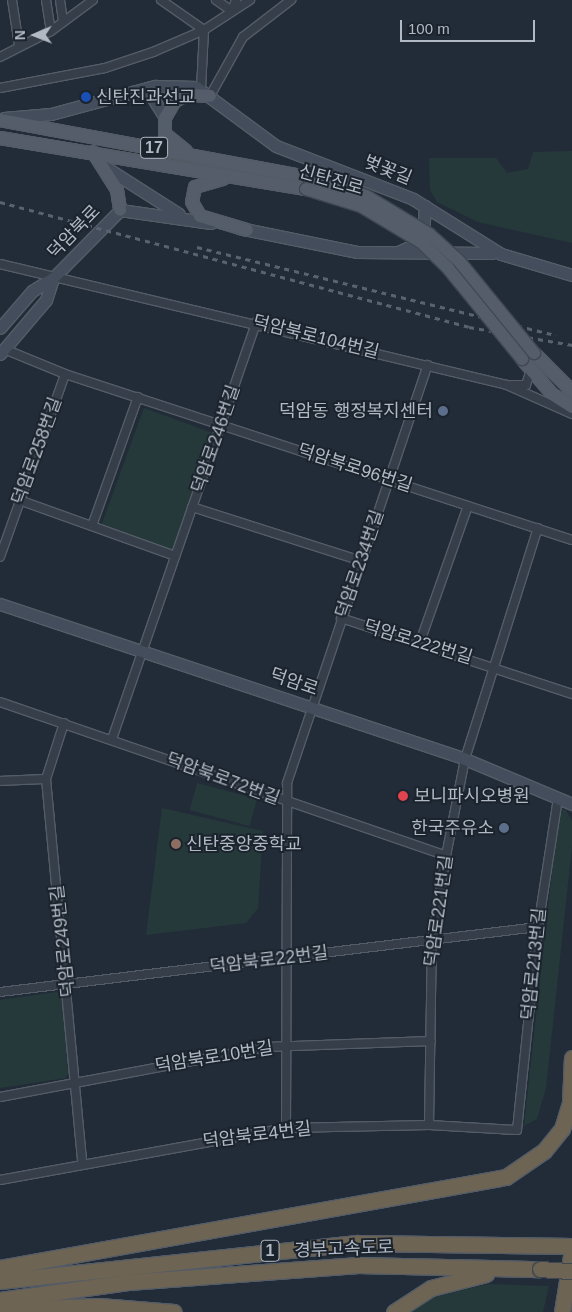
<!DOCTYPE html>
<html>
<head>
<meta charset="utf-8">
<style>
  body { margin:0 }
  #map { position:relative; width:572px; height:1312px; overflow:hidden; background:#222c38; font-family:Arial,"Noto Sans KR",sans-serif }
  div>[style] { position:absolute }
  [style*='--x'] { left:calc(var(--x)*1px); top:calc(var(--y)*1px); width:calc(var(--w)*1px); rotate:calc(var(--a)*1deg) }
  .green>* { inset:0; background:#25393a; transform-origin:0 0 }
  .roads { filter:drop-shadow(1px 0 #545c67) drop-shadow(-1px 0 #545c67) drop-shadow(0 1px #545c67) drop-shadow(0 -1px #545c67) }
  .street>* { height:8px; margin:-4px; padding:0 4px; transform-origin:4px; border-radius:4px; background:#363e49 }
  .secondary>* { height:11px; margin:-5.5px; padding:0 5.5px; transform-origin:5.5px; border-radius:5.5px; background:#444d5c }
  .primary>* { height:12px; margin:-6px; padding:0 6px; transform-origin:6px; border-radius:6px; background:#545d69 }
  .highway>* { height:15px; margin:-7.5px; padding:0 7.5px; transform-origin:7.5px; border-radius:7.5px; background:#6e6453 }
  .rail>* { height:2.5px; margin-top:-1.25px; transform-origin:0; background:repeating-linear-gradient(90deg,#586270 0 5px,transparent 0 10px) }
  .bridges { filter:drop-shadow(1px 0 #3f4752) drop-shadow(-1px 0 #3f4752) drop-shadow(0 1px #3f4752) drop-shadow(0 -1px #3f4752) }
  .primary-bridge>* { height:12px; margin:-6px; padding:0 6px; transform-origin:6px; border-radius:6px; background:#545d69 }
  .highway-bridge>* { height:15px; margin:-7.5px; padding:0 7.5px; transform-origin:7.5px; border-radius:7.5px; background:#6e6453 }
  .dots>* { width:14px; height:14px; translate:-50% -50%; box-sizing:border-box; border:2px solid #1b232d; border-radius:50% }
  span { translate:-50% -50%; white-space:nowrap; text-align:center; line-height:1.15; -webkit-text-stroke:4px #1b232d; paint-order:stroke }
  .shield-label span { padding:1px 4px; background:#1b232d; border:1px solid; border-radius:4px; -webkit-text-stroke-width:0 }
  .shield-label { font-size:16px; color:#b1b9c5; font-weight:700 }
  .poi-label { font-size:18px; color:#b1b9c5 }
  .left { translate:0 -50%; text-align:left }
  .right { translate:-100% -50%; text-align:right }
  .street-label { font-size:18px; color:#b1b9c5 }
  .north { position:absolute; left:10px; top:10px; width:50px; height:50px; -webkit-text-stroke:4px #1b232d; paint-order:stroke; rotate:269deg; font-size:14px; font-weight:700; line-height:20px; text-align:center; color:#b1b9c5 }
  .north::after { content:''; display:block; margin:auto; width:18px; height:22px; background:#b1b9c5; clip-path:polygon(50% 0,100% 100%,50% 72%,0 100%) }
  .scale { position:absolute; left:400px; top:20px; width:135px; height:22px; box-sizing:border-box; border:2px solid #b1b9c5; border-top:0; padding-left:6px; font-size:15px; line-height:18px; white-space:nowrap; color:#b1b9c5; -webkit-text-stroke:4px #1b232d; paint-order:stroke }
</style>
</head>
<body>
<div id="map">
  <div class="green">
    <div style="clip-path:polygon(572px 151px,572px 243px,478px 222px,437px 202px,430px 190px,429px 158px,496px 158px,507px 173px,528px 169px,533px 152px)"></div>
    <div style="left:144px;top:408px;width:75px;height:125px;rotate:20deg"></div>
    <div style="left:197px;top:783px;width:62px;height:28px;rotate:15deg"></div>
    <div style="clip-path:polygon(162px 808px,263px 831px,258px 908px,246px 923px,146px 935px)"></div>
    <div style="clip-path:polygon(559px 808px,566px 810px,572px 821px,572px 846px,546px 1088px,537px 1119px,524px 1126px)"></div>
    <div style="clip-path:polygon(57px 992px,62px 996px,68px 1074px,66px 1078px,0 1088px,0 1000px)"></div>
    <div style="clip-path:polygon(488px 1284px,549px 1286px,543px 1312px,408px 1312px,428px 1298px)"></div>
  </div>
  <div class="roads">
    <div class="street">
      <div style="--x:12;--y:0;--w:46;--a:81.2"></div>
      <div style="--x:46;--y:0;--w:31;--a:81"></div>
      <div style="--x:60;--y:0;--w:22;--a:82"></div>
      <div style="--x:161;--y:0;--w:52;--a:34.9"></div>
      <div style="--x:204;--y:30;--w:60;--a:92.9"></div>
      <div style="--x:216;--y:0;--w:19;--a:35"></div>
      <div style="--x:232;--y:11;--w:12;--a:-70"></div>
      <div style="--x:0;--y:57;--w:57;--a:-27"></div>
      <div style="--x:51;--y:31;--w:52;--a:-36.4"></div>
      <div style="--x:0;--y:88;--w:107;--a:-10.8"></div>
      <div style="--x:105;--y:68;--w:51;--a:-18.4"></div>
      <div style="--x:153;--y:52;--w:56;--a:-23.3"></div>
      <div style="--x:204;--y:30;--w:55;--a:-33.1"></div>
      <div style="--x:210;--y:96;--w:68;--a:-60.8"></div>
      <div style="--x:243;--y:37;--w:61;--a:-37.6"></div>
      <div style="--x:0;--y:264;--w:521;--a:13.42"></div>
      <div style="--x:507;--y:385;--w:71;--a:24"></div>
      <div style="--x:4;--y:349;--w:66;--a:22.3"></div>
      <div style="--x:65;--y:374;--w:533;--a:18.13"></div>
      <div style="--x:512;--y:385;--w:14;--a:0"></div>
      <div style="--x:526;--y:385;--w:16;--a:-72"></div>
      <div style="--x:19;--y:500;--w:166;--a:19.7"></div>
      <div style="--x:192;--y:507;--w:177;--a:17.7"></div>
      <div style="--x:92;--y:526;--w:137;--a:-70.4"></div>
      <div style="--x:0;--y:557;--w:194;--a:-70.4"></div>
      <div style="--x:341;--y:618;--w:243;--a:18.2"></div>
      <div style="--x:420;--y:642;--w:144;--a:-70.6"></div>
      <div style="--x:0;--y:702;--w:472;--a:19"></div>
      <div style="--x:64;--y:723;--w:59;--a:107.8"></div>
      <div style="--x:46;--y:779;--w:385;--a:84.6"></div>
      <div style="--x:112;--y:739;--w:441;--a:-70.9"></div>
      <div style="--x:0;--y:781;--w:46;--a:-2.5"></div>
      <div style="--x:0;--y:992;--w:542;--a:-6.89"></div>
      <div style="--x:0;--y:1097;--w:271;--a:-10.6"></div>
      <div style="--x:266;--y:1047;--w:165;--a:-2.1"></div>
      <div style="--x:429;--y:1125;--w:184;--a:-89.1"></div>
      <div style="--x:432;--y:941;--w:86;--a:-80.6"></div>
      <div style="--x:446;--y:856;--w:99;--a:-78.9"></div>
      <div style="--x:465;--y:759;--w:242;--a:-72.5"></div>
      <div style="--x:286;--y:1128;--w:345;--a:-89.8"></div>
      <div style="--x:287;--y:783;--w:441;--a:-71.4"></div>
      <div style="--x:0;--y:1180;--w:291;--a:-10.3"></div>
      <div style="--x:286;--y:1128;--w:143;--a:-1.2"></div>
      <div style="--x:429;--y:1125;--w:88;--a:3.3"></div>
      <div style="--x:517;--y:1130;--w:204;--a:-84.1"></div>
      <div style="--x:538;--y:927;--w:131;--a:-81.2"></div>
    </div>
    <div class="secondary">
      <div style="--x:135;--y:91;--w:18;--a:19"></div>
      <div style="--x:152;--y:97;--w:25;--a:58"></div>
      <div style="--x:4;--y:118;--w:47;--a:-4.9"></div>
      <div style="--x:51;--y:114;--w:108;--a:-15.1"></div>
      <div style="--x:155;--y:86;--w:41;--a:1.4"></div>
      <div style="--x:196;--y:87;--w:99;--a:36.4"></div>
      <div style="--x:276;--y:146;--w:147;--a:21.1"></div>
      <div style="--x:413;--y:199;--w:104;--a:32"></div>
      <div style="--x:501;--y:254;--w:74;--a:16.5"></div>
      <div style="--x:102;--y:165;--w:91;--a:32.5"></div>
      <div style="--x:239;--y:228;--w:120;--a:11.5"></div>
      <div style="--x:357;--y:252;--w:135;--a:0.4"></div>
      <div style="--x:398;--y:252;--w:20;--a:-24"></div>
      <div style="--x:416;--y:244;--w:11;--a:-52"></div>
      <div style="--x:423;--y:235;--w:29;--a:-86"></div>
      <div style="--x:0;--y:328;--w:49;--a:-49.1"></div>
      <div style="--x:32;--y:291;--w:25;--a:-32"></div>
      <div style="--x:53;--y:278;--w:95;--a:-45.4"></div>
      <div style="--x:120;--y:210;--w:92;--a:8.1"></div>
      <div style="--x:0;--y:354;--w:71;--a:-49.6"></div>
      <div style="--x:46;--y:300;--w:23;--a:-72"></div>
      <div style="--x:0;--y:604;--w:490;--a:18.4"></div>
      <div style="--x:465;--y:759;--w:116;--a:22.8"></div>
    </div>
    <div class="primary">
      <div style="--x:0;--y:120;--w:313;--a:10.5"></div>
      <div style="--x:0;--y:138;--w:310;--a:9.5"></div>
      <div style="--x:186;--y:151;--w:27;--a:-141"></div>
      <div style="--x:165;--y:134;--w:16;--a:-90"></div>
      <div style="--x:165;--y:118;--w:20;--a:-60"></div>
      <div style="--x:175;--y:101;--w:13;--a:-27"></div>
      <div style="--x:187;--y:95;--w:23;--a:2"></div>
      <div style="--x:93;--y:152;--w:45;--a:57.7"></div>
      <div style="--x:117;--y:190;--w:20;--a:81"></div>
      <div style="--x:223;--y:179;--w:29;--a:164"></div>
      <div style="--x:195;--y:187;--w:15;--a:101"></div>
      <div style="--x:192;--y:202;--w:16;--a:60"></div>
      <div style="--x:200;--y:216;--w:49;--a:16.6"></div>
      <div style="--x:534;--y:353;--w:54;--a:45"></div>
      <div style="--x:522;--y:359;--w:46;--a:49.4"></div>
      <div style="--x:552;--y:394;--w:24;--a:33"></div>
    </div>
    <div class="highway">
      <div style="--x:0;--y:1268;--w:514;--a:-10.2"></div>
      <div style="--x:506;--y:1177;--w:46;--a:-34.4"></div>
      <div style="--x:544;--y:1151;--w:28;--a:-51"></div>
      <div style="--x:562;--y:1129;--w:27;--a:-73"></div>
      <div style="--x:570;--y:1103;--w:45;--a:-87.5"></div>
      <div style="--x:0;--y:1281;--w:359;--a:-6.1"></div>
      <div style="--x:357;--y:1243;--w:215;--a:0.8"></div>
      <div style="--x:0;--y:1300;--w:129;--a:-8"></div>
      <div style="--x:128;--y:1282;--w:231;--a:-4.2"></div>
      <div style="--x:358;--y:1265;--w:182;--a:1.3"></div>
      <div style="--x:0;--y:1309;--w:99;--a:-1.7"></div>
      <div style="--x:99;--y:1306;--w:75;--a:4.6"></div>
      <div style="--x:394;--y:1312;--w:44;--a:-33"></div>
      <div style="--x:431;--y:1288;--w:57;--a:-14.3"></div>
      <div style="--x:562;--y:1312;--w:63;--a:-80.8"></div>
    </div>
  </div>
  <div class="rail">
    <div style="--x:0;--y:202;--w:485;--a:14.9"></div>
    <div style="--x:469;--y:327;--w:105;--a:9.9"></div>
    <div style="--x:197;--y:247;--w:370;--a:13.8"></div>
  </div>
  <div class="bridges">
    <div class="primary-bridge">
      <div style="--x:308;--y:177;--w:61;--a:18.1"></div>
      <div style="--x:366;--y:196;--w:74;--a:31.1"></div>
      <div style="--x:429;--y:234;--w:40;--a:42"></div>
      <div style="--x:459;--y:261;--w:119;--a:50.8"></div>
      <div style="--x:306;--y:189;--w:58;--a:17.2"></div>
      <div style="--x:361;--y:206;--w:70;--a:31"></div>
      <div style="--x:421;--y:242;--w:36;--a:44"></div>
      <div style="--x:447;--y:267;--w:119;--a:50.8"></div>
    </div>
    <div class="highway-bridge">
      <div style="--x:540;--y:1269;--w:32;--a:4"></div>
    </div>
  </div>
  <div class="dots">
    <div style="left:86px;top:97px;background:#1a4fb4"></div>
    <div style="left:443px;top:411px;background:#5c6f8a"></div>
    <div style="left:403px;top:796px;background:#e0444e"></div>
    <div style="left:504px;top:828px;background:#5c6f8a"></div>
    <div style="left:176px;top:844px;background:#8d6e63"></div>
  </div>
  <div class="shield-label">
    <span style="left:154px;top:148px">17</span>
    <span style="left:270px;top:1251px">1</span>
  </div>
  <div class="poi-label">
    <span class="left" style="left:96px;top:97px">신탄진과선교</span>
    <span class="right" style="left:433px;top:411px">덕암동 행정복지센터</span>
    <span class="left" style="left:414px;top:796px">보니파시오병원</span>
    <span class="right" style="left:494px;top:828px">한국주유소</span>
    <span class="left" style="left:186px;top:844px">신탄중앙중학교</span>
  </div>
  <div class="street-label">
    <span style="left:388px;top:170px;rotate:22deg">벚꽃길</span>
    <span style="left:331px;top:180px;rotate:16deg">신탄진로</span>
    <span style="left:74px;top:232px;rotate:-46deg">덕암북로</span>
    <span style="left:316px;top:337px;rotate:14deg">덕암북로104번길</span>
    <span style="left:216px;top:439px;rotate:-71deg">덕암로246번길</span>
    <span style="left:37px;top:451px;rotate:-70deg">덕암로258번길</span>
    <span style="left:355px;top:468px;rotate:18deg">덕암북로96번길</span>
    <span style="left:360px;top:564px;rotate:-71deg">덕암로234번길</span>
    <span style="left:418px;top:642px;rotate:17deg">덕암로222번길</span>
    <span style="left:294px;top:682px;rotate:19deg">덕암로</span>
    <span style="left:223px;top:779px;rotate:20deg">덕암북로72번길</span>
    <span style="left:439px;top:911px;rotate:-82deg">덕암로221번길</span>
    <span style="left:63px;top:941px;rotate:-96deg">덕암로249번길</span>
    <span style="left:269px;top:960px;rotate:-7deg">덕암북로22번길</span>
    <span style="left:534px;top:964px;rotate:-84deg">덕암로213번길</span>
    <span style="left:214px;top:1057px;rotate:-9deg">덕암북로10번길</span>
    <span style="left:257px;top:1135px;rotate:-7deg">덕암북로4번길</span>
    <span style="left:344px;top:1249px;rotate:-2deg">경부고속도로</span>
  </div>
  <div class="north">N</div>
  <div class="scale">100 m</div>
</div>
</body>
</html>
